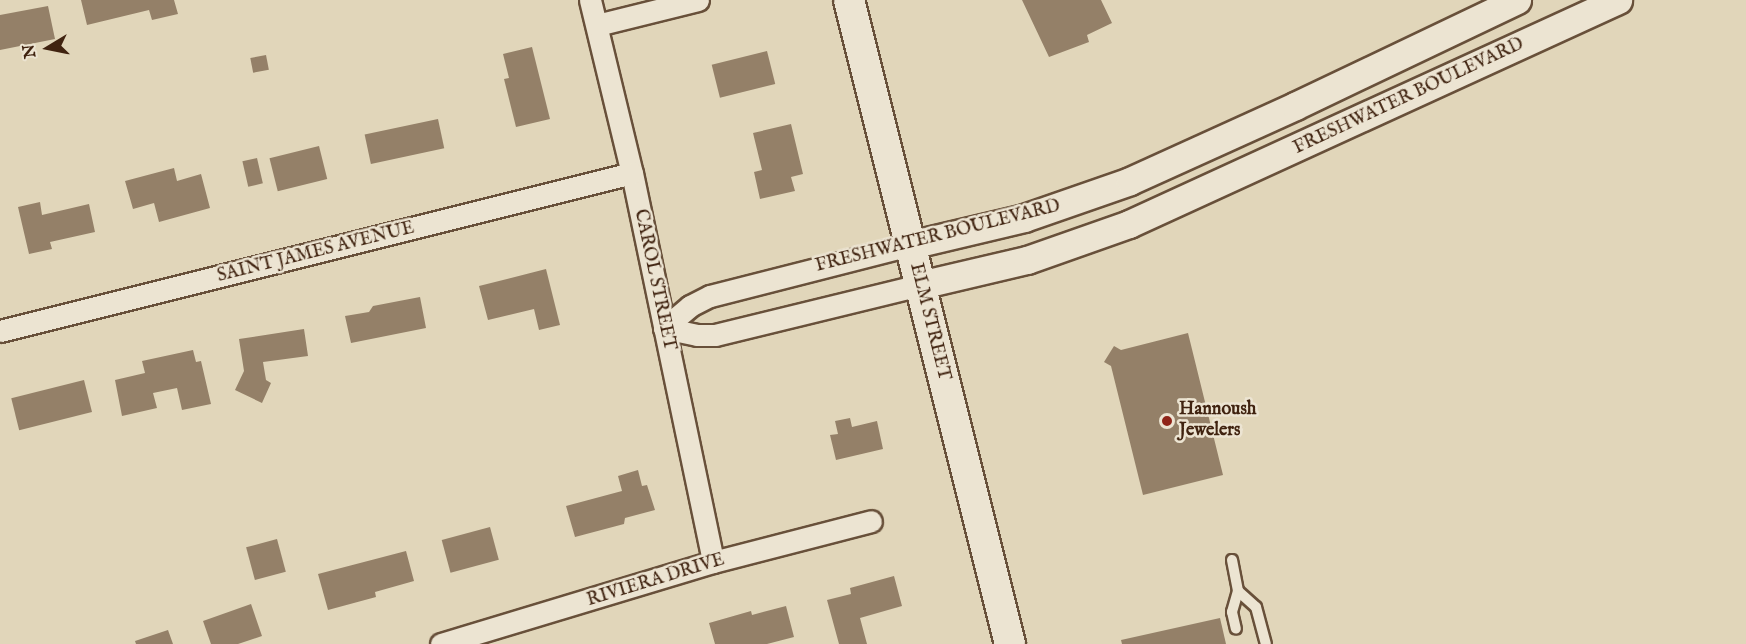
<!DOCTYPE html>
<html>
<head>
<meta charset="utf-8">
<style>
  body { margin:0 }
  #map { position:relative; width:1746px; height:644px; overflow:hidden; background:#e1d6ba; font-family:"IM FELL English",serif }
  div>[style] { position:absolute }
  [style*='--x'] { left:calc(var(--x)*1px); top:calc(var(--y)*1px); width:calc(var(--w)*1px); rotate:calc(var(--a)*1deg) }
  .building>* { inset:0; background:#948068; transform-origin:0 0 }
  .roads { filter:drop-shadow(2px 0 #68503a) drop-shadow(-2px 0 #68503a) drop-shadow(0 2px #68503a) drop-shadow(0 -2px #68503a) }
  .service>* { height:10px; margin:-5px; padding:0 5px; transform-origin:5px; border-radius:5px; background:#ece4d2 }
  .minor>* { height:21px; margin:-10.5px; padding:0 10.5px; transform-origin:10.5px; border-radius:10.5px; background:#ece4d2 }
  .tertiary>* { height:27px; margin:-13.5px; padding:0 13.5px; transform-origin:13.5px; border-radius:13.5px; background:#ece4d2 }
  .secondary>* { height:30px; margin:-15px; padding:0 15px; transform-origin:15px; border-radius:15px; background:#ece4d2 }
  .dots>* { width:16px; height:16px; translate:-50% -50%; box-sizing:border-box; border:3px solid #ece4d2; border-radius:50% }
  span { translate:-50% -50%; white-space:nowrap; text-align:center; line-height:1.15; -webkit-text-stroke:5px #ece4d2; paint-order:stroke }
  .street-label { font-size:18px; color:#402310 }
  .poi-label { font-size:18px; color:#402310; font-weight:700 }
  .left { translate:0 -50%; text-align:left }
  .north { position:absolute; left:18px; top:18px; width:60px; height:60px; -webkit-text-stroke:4px #ece4d2; paint-order:stroke; rotate:260deg; font-size:16px; font-weight:700; line-height:24px; text-align:center; color:#402310 }
  .north::after { content:''; display:block; margin:auto; width:21px; height:27px; background:#402310; clip-path:polygon(50% 0,100% 100%,50% 72%,0 100%) }
</style>
</head>
<body>
<div id="map">
  <div class="building">
    <div style="clip-path:polygon(81px 0,174px 0,178px 14px,152px 20px,149px 10px,87px 25px)"></div>
    <div style="clip-path:polygon(1022px 0,1101px 0,1112px 23px,1087px 35px,1089px 42px,1049px 57px)"></div>
    <div style="clip-path:polygon(48px 6px,55px 39px,0 50px,0 15px)"></div>
    <div style="clip-path:polygon(532px 47px,550px 119px,516px 127px,504px 79px,509px 78px,503px 54px)"></div>
    <div style="left:767px;top:51px;width:34px;height:57px;rotate:76deg"></div>
    <div style="left:266px;top:55px;width:15px;height:16px;rotate:79deg"></div>
    <div style="left:438px;top:119px;width:30px;height:75px;rotate:78deg"></div>
    <div style="clip-path:polygon(791px 124px,803px 174px,791px 177px,795px 191px,760px 199px,754px 172px,762px 170px,753px 133px)"></div>
    <div style="left:319px;top:146px;width:34px;height:51px;rotate:76deg"></div>
    <div style="left:257px;top:158px;width:26px;height:15px;rotate:77deg"></div>
    <div style="clip-path:polygon(174px 168px,177px 181px,201px 174px,210px 208px,159px 222px,154px 203px,133px 209px,125px 181px)"></div>
    <div style="clip-path:polygon(40px 202px,42px 215px,89px 204px,95px 232px,50px 242px,52px 249px,29px 254px,18px 207px)"></div>
    <div style="clip-path:polygon(546px 269px,560px 325px,539px 330px,534px 309px,488px 320px,479px 286px)"></div>
    <div style="clip-path:polygon(420px 297px,426px 328px,351px 343px,345px 316px,369px 312px,373px 306px)"></div>
    <div style="clip-path:polygon(304px 329px,308px 356px,263px 362px,266px 380px,271px 383px,262px 403px,235px 390px,244px 371px,239px 339px)"></div>
    <div style="clip-path:polygon(1188px 333px,1223px 475px,1143px 495px,1111px 366px,1104px 362px,1114px 346px,1121px 350px)"></div>
    <div style="clip-path:polygon(193px 350px,196px 362px,201px 361px,211px 404px,182px 410px,177px 388px,153px 393px,157px 408px,122px 416px,115px 380px,145px 373px,142px 361px)"></div>
    <div style="left:84px;top:380px;width:33px;height:75px;rotate:76deg"></div>
    <div style="clip-path:polygon(850px 418px,852px 427px,877px 421px,883px 449px,836px 460px,830px 435px,838px 434px,835px 421px)"></div>
    <div style="clip-path:polygon(638px 470px,642px 486px,647px 485px,655px 510px,625px 518px,624px 524px,575px 537px,566px 506px,622px 491px,618px 476px)"></div>
    <div style="left:490px;top:527px;width:34px;height:50px;rotate:75deg"></div>
    <div style="left:277px;top:539px;width:34px;height:32px;rotate:75deg"></div>
    <div style="clip-path:polygon(406px 551px,414px 581px,375px 592px,376px 597px,328px 610px,318px 574px)"></div>
    <div style="clip-path:polygon(894px 576px,902px 606px,860px 618px,867px 644px,839px 644px,827px 600px,851px 594px,850px 588px)"></div>
    <div style="clip-path:polygon(251px 604px,262px 636px,238px 644px,211px 644px,203px 621px)"></div>
    <div style="clip-path:polygon(786px 606px,794px 637px,767px 644px,715px 644px,709px 623px,751px 611px,752px 615px)"></div>
    <div style="clip-path:polygon(1220px 618px,1226px 644px,1122px 644px,1121px 640px)"></div>
    <div style="clip-path:polygon(168px 630px,173px 644px,136px 644px,135px 641px)"></div>
  </div>
  <div class="roads">
    <div class="service">
      <div style="--x:1232;--y:560;--w:32;--a:79"></div>
      <div style="--x:1238;--y:591;--w:22;--a:106"></div>
      <div style="--x:1232;--y:612;--w:17;--a:77"></div>
      <div style="--x:1238;--y:591;--w:24;--a:42"></div>
      <div style="--x:1256;--y:607;--w:38;--a:75"></div>
    </div>
    <div class="minor">
      <div style="--x:590;--y:0;--w:178;--a:76.4"></div>
      <div style="--x:632;--y:173;--w:397;--a:78.2"></div>
      <div style="--x:597;--y:25;--w:104;--a:-13.9"></div>
      <div style="--x:664;--y:328;--w:34;--a:-40"></div>
      <div style="--x:690;--y:306;--w:22;--a:-27"></div>
      <div style="--x:710;--y:296;--w:206;--a:-14.3"></div>
      <div style="--x:664;--y:328;--w:34;--a:12"></div>
      <div style="--x:697;--y:335;--w:18;--a:0"></div>
      <div style="--x:715;--y:335;--w:211;--a:-13.7"></div>
      <div style="--x:0;--y:331;--w:651;--a:-14.04"></div>
      <div style="--x:441;--y:644;--w:284;--a:-16.8"></div>
      <div style="--x:713;--y:562;--w:163;--a:-14.5"></div>
    </div>
    <div class="tertiary">
      <div style="--x:910;--y:245;--w:117;--a:-13.3"></div>
      <div style="--x:1024;--y:218;--w:112;--a:-19.2"></div>
      <div style="--x:1130;--y:181;--w:181;--a:-24.4"></div>
      <div style="--x:1295;--y:106;--w:246;--a:-25.5"></div>
      <div style="--x:920;--y:285;--w:110;--a:-13.2"></div>
      <div style="--x:1027;--y:260;--w:108;--a:-19.4"></div>
      <div style="--x:1129;--y:224;--w:538;--a:-24.61"></div>
    </div>
    <div class="secondary">
      <div style="--x:849;--y:0;--w:664;--a:75.96"></div>
    </div>
  </div>
  <div class="dots">
    <div style="left:1167px;top:421px;background:#8f2418"></div>
  </div>
  <div class="street-label">
    <span style="left:1409px;top:97px;rotate:-25deg">FRESHWATER BOULEVARD</span>
    <span style="left:938px;top:237px;rotate:-14deg">FRESHWATER BOULEVARD</span>
    <span style="left:316px;top:253px;rotate:-14deg">SAINT JAMES AVENUE</span>
    <span style="left:654px;top:280px;rotate:78deg">CAROL STREET</span>
    <span style="left:929px;top:322px;rotate:76deg">ELM STREET</span>
    <span style="left:656px;top:581px;rotate:-17deg">RIVIERA DRIVE</span>
  </div>
  <div class="poi-label">
    <span class="left" style="left:1179px;top:421px">Hannoush<br>Jewelers</span>
  </div>
  <div class="north">N</div>
</div>
</body>
</html>
